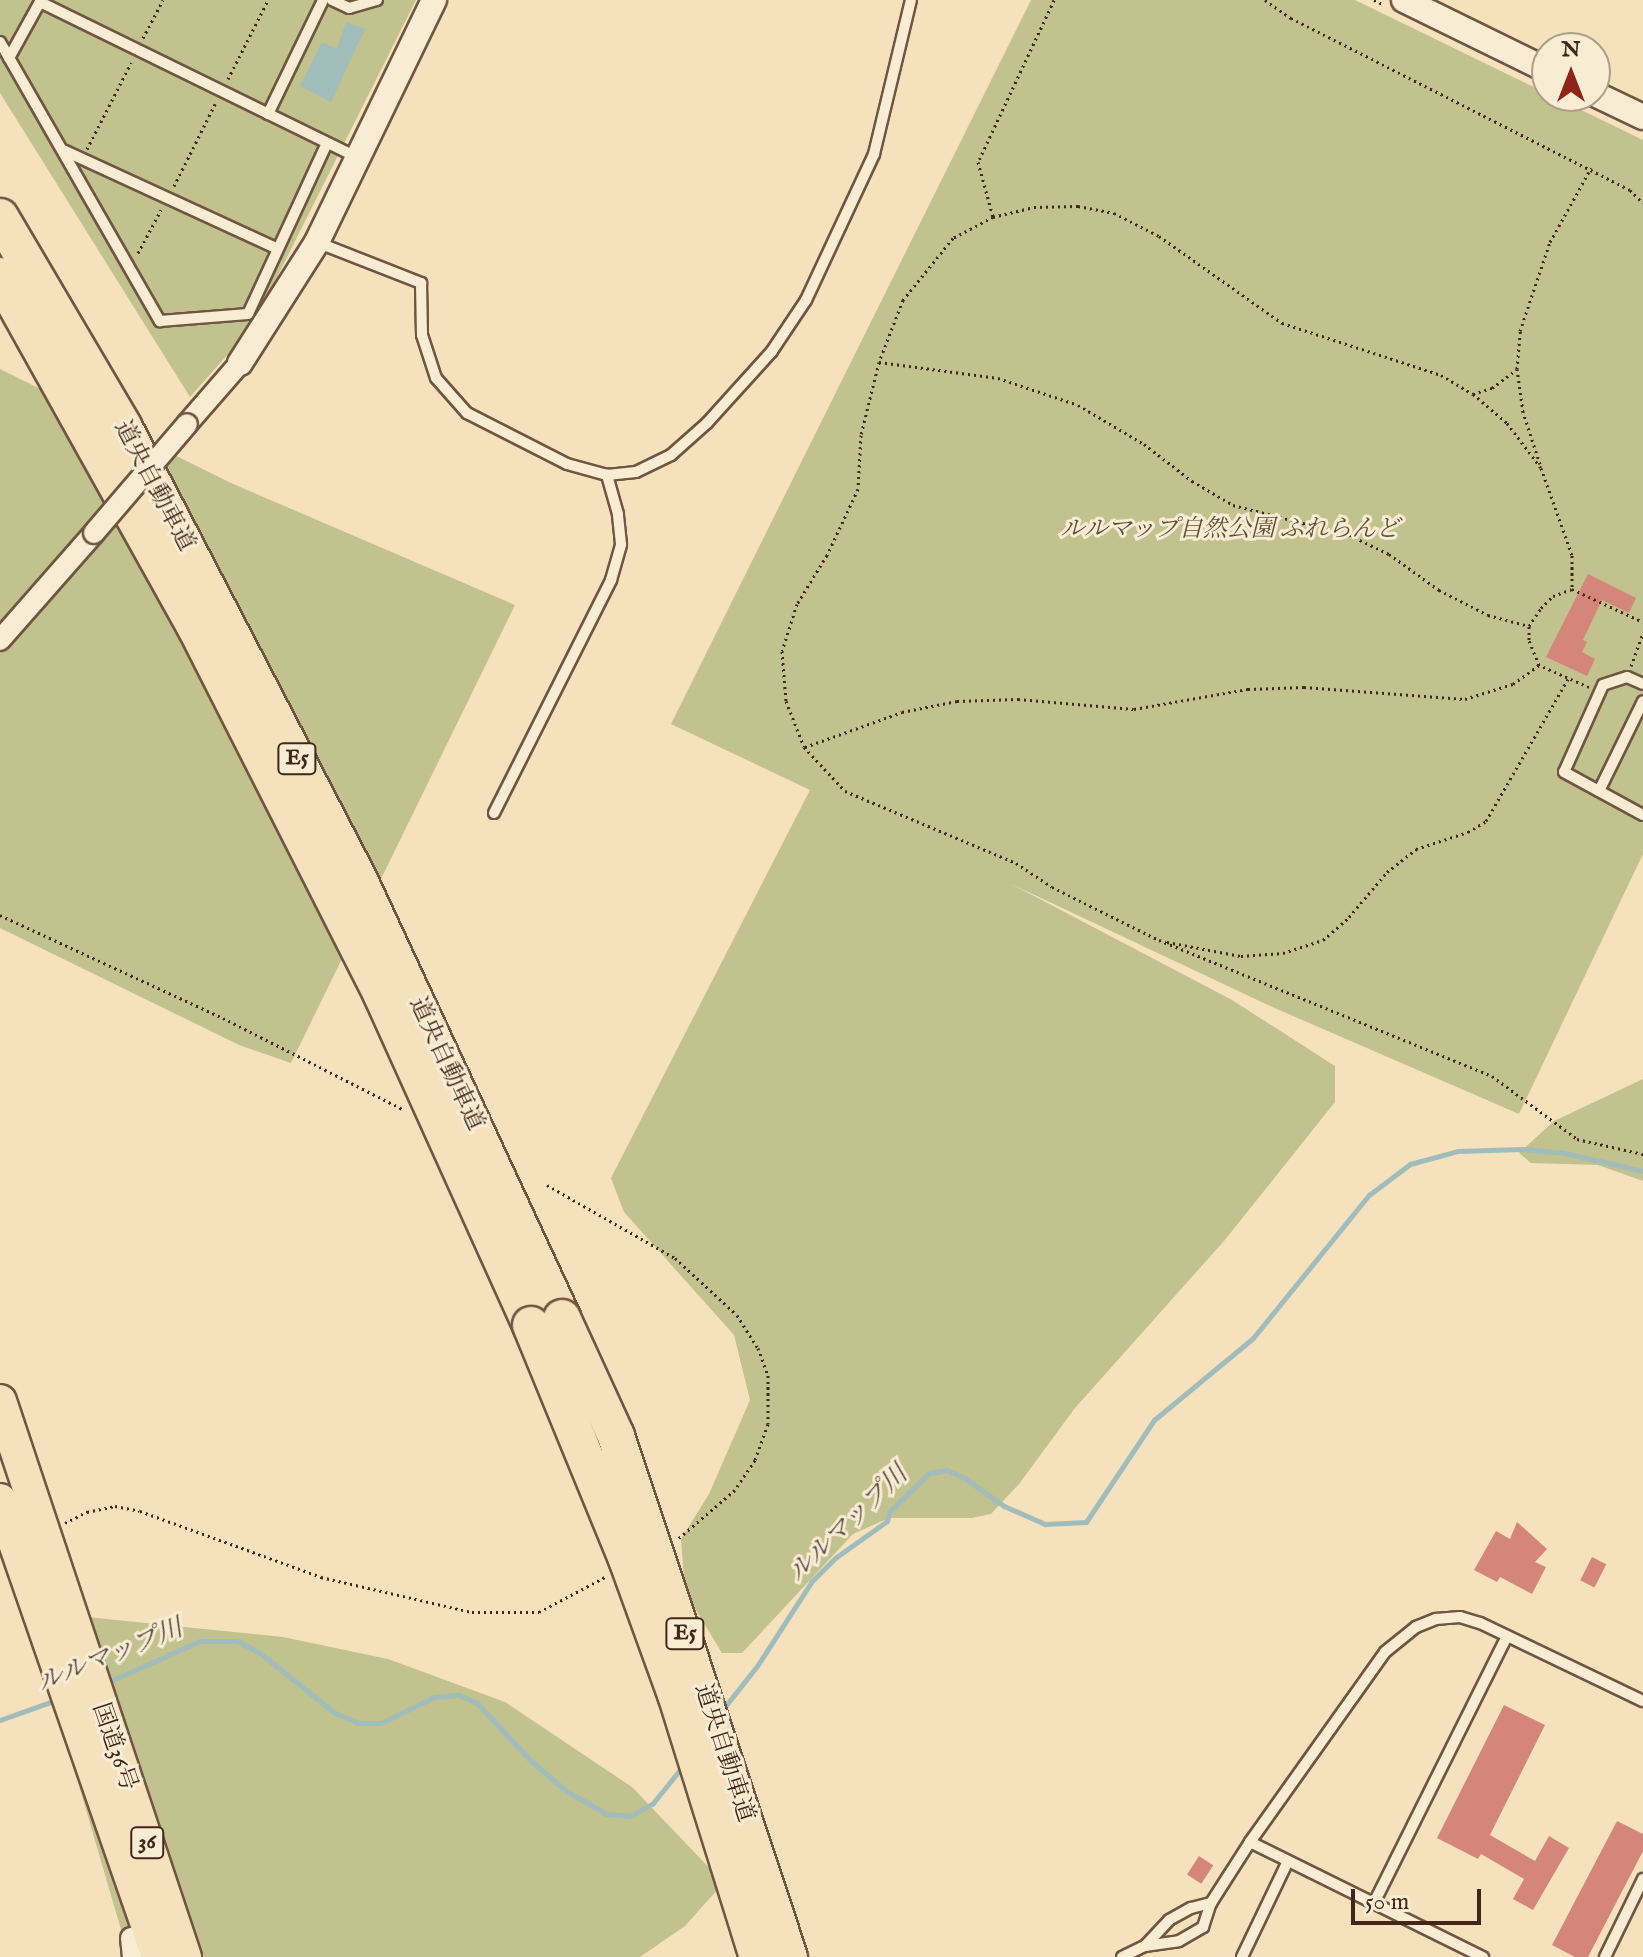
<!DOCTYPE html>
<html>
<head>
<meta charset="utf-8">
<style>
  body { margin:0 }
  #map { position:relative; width:1643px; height:1957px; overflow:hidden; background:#f5e2bd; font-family:"IM FELL English","Noto Serif JP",serif }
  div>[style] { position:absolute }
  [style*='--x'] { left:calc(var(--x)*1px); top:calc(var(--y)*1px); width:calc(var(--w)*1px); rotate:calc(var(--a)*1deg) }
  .green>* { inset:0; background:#c1c28d }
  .water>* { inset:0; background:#a0bcbb }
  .stream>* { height:5px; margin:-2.5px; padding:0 2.5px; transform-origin:2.5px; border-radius:2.5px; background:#a0bcbb }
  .building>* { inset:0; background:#d48778; transform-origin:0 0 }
  .path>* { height:3px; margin-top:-1.5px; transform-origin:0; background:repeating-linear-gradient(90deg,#422619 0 2px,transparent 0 6px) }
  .roads { filter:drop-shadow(2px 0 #6f5542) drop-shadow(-2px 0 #6f5542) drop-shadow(0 2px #6f5542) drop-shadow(0 -2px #6f5542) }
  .service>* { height:10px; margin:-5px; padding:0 5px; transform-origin:5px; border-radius:5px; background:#f8ecd4 }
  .minor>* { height:20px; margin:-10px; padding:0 10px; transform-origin:10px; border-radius:10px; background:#f8ecd4 }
  .tertiary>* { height:24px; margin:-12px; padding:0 12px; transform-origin:12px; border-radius:12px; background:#f8ecd4 }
  .trunk>* { height:32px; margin:-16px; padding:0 16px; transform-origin:16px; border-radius:16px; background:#f5e2bd }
  .motorway>* { height:36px; margin:-18px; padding:0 18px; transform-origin:18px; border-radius:18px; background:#f5e2bd }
  .bridges { filter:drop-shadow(2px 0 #6f5542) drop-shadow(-2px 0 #6f5542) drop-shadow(0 2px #6f5542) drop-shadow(0 -2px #6f5542) }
  .minor-bridge>* { height:20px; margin:-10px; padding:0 10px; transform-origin:10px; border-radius:10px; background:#f8ecd4 }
  .motorway-bridge>* { height:36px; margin:-18px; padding:0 18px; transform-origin:18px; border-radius:18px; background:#f5e2bd }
  span { translate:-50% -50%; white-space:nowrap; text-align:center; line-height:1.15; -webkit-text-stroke:6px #f8ecd4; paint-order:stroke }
  .shield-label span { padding:2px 6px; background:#f8ecd4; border:2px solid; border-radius:6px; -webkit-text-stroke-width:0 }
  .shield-label { font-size:22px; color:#422619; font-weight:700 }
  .street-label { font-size:24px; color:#422619 }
  .park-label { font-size:24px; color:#624d36; font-style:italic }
  .water-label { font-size:26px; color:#5a4c42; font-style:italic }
  .north { position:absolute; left:1531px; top:32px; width:80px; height:80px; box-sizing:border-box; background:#f8ecd4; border:2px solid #af9d89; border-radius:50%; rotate:0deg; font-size:22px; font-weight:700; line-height:32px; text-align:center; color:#422619 }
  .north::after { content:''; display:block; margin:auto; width:28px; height:36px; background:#8f2418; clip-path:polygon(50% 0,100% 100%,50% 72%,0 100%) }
  .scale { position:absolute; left:1351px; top:1889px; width:130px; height:36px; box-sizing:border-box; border:4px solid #422619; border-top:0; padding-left:10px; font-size:24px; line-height:28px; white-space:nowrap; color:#422619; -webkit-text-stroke:6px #f8ecd4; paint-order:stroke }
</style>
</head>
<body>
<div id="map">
  <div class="green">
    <div style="clip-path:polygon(0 0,416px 0,252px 327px,190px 397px,0 93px)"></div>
    <div style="clip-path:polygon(1031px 0,1355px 0,1643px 140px,1643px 854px,1519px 1114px,1270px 1006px,1011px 884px,1232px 1000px,1335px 1066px,1335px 1102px,1224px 1241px,1075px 1408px,1019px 1484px,991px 1514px,971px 1518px,889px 1518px,853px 1534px,742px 1653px,722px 1653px,685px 1592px,681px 1539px,709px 1494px,750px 1400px,734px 1335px,624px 1212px,611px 1178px,810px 790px,671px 724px)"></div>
    <div style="clip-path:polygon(0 369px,231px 483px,515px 605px,291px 1063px,239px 1045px,0 928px)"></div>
    <div style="clip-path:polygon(1643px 1079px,1643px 1181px,1598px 1165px,1531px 1163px,1519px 1153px,1554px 1121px)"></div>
    <div style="clip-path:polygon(28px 1611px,283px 1637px,388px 1659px,505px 1702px,632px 1787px,718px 1877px,718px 1889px,685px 1926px,640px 1957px,129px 1957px)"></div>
  </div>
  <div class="water">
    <div style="clip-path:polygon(346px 22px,365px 29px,331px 102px,300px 86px,322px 42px,337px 49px)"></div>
  </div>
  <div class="stream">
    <div style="--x:106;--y:1683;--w:103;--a:-24.1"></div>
    <div style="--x:200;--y:1641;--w:38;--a:0"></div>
    <div style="--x:238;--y:1641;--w:25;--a:29"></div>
    <div style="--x:260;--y:1653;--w:96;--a:38.7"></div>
    <div style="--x:335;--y:1713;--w:25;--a:23"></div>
    <div style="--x:358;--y:1723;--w:23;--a:0"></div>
    <div style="--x:381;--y:1723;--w:59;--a:-26.1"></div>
    <div style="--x:434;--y:1697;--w:25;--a:-5"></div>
    <div style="--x:459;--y:1695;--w:20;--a:24"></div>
    <div style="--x:477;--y:1703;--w:76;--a:47.1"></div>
    <div style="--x:529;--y:1759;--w:49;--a:40.9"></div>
    <div style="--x:566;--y:1791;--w:47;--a:29.3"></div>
    <div style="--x:607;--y:1814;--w:23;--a:5"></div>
    <div style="--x:630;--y:1816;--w:26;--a:-29"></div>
    <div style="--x:653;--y:1803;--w:48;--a:-51"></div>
    <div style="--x:723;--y:1709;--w:55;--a:-51.7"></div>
    <div style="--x:757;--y:1666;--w:101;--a:-57.1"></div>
    <div style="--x:812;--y:1581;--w:33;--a:-45"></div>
    <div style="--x:835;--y:1558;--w:64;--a:-35.4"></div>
    <div style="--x:887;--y:1521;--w:9;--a:-77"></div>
    <div style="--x:889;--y:1512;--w:56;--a:-44.3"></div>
    <div style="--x:929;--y:1473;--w:18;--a:-9"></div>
    <div style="--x:947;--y:1470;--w:17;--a:24"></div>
    <div style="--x:963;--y:1477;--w:50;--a:35.3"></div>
    <div style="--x:1004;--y:1506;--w:45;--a:23.7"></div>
    <div style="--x:1045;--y:1524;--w:41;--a:-2.8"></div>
    <div style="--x:1086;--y:1522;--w:123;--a:-56.3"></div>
    <div style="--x:1154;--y:1420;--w:129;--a:-39.6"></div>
    <div style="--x:1253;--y:1338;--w:184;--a:-51"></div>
    <div style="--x:1369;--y:1195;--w:51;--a:-37.1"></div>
    <div style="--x:1410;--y:1164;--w:50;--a:-15.2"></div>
    <div style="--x:1458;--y:1151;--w:64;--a:-1.8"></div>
    <div style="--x:1522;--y:1149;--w:37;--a:5"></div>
    <div style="--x:1559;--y:1152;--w:86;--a:12.7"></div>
    <div style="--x:0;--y:1720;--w:63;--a:-19.6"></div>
  </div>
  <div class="building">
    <div style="clip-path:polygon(1588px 574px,1636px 598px,1629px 613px,1602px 600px,1583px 640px,1587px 642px,1582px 652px,1595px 659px,1587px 676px,1546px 657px)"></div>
    <div style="clip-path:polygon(1517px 1522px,1547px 1549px,1535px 1562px,1546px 1567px,1532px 1594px,1500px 1577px,1497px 1582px,1474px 1570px,1496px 1531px,1510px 1539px)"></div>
    <div style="left:1592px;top:1557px;width:16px;height:26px;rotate:27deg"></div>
    <div style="clip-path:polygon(1504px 1705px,1545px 1725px,1490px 1835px,1535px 1861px,1549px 1836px,1569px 1848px,1533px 1910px,1513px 1899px,1524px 1879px,1481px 1854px,1478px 1859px,1437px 1838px)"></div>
    <div style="clip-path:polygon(1617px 1821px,1643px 1834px,1643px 1851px,1588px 1957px,1575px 1957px,1552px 1945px)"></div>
    <div style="left:1199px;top:1856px;width:17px;height:22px;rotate:33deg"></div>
  </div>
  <div class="path">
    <div style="--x:1054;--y:0;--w:179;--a:115.1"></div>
    <div style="--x:978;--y:162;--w:57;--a:74.7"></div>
    <div style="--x:993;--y:217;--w:45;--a:152.3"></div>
    <div style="--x:953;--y:238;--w:80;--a:128.9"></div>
    <div style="--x:903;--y:300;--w:66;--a:111.2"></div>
    <div style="--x:879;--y:362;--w:75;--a:103.9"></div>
    <div style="--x:861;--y:435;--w:54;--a:93.2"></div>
    <div style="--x:858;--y:489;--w:73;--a:115.2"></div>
    <div style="--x:827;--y:555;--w:57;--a:121.5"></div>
    <div style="--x:797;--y:604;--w:49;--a:107.7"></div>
    <div style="--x:782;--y:651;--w:50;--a:85.4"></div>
    <div style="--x:786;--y:701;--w:49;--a:68.6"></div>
    <div style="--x:804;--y:747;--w:60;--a:47"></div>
    <div style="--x:845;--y:791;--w:186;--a:22.8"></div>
    <div style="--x:1016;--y:863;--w:43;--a:33.7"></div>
    <div style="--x:1052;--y:887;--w:119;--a:26.4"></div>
    <div style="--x:1159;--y:940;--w:360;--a:22.2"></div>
    <div style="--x:1492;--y:1076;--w:106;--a:36.5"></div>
    <div style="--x:1577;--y:1139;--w:68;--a:12.8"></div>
    <div style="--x:1265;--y:0;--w:32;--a:35"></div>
    <div style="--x:1291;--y:18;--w:380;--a:26.9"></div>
    <div style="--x:1630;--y:190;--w:18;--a:45"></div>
    <div style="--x:1374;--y:0;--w:11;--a:27"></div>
    <div style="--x:143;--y:38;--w:43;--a:-62.2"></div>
    <div style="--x:228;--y:79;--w:89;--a:-63.1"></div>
    <div style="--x:87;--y:149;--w:97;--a:-62.9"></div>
    <div style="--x:174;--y:186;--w:92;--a:-63.4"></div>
    <div style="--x:993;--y:217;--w:42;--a:-13.7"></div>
    <div style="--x:1034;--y:207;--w:44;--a:-1.3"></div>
    <div style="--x:1078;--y:206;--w:37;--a:11"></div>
    <div style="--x:1114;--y:213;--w:51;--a:27.1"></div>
    <div style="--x:1159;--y:236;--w:151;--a:35.3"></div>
    <div style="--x:1282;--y:323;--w:167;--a:18.1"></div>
    <div style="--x:1441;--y:375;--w:37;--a:31"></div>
    <div style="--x:1473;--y:394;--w:45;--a:40.5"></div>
    <div style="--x:1507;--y:423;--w:56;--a:52.9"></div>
    <div style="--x:1541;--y:468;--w:92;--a:70.4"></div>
    <div style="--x:1572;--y:555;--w:34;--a:90"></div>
    <div style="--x:138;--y:253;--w:49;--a:-61.9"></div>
    <div style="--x:879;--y:362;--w:120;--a:7.7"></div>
    <div style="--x:998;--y:378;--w:84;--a:18.6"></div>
    <div style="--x:1078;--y:405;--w:77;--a:30.6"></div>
    <div style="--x:1144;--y:444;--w:61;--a:37.6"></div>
    <div style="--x:1192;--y:481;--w:48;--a:30.3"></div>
    <div style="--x:1233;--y:505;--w:120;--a:14.5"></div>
    <div style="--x:1349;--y:535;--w:44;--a:25.4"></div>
    <div style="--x:1389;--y:554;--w:62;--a:35.8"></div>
    <div style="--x:1439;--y:590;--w:55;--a:27"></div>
    <div style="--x:1488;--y:615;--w:42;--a:15"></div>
    <div style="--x:1473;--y:394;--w:20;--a:-18"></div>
    <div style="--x:1492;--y:388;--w:31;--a:-37"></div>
    <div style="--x:1540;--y:464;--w:55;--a:-108.1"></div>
    <div style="--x:1523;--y:412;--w:43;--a:-97.9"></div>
    <div style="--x:1517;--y:369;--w:38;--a:-85"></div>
    <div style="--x:1520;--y:331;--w:94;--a:-71.4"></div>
    <div style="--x:1550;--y:242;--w:85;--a:-61"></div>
    <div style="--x:1631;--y:666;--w:35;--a:-70"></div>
    <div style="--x:1589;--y:687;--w:55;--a:-156.3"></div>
    <div style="--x:1539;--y:665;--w:27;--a:-112"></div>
    <div style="--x:1529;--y:640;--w:14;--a:-90"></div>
    <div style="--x:1529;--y:626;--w:22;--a:-56"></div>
    <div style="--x:1541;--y:608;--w:17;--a:-45"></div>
    <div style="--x:1553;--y:596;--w:20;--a:-20"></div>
    <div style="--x:1572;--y:589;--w:78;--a:24.9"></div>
    <div style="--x:805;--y:747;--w:103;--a:-19.8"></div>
    <div style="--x:902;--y:712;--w:56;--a:-11.3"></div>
    <div style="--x:957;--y:701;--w:61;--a:-1.9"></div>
    <div style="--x:1018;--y:699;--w:116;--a:4.9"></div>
    <div style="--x:1134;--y:709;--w:116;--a:-10"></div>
    <div style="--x:1248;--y:689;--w:56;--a:-2"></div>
    <div style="--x:1304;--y:687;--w:161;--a:4.3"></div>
    <div style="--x:1465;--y:699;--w:50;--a:-17.4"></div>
    <div style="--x:1513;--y:684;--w:32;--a:-36"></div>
    <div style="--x:0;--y:915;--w:246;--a:24.8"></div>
    <div style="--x:223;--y:1018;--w:203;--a:26.9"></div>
    <div style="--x:1167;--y:942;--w:75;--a:10.7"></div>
    <div style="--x:1241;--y:956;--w:42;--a:-4.1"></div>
    <div style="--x:1283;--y:953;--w:42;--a:-18"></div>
    <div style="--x:1323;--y:940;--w:35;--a:-41"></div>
    <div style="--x:1349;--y:917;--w:59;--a:-49.8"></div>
    <div style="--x:1387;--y:872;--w:37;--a:-38"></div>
    <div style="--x:1416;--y:849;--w:55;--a:-18.1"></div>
    <div style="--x:1468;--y:832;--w:21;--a:-31"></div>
    <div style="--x:1486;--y:821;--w:164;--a:-60"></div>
    <div style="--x:547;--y:1185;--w:147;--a:29.7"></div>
    <div style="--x:675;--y:1258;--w:84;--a:42.6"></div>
    <div style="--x:737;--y:1315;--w:39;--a:58"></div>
    <div style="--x:758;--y:1348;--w:29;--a:70"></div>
    <div style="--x:768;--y:1375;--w:49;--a:90"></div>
    <div style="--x:768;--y:1424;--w:38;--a:110"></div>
    <div style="--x:755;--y:1460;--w:36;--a:124"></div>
    <div style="--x:735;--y:1490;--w:74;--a:139.4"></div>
    <div style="--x:65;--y:1523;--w:25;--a:-27"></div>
    <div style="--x:87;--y:1512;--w:29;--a:-12"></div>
    <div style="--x:115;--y:1506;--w:25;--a:11"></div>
    <div style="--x:140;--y:1511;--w:193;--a:20"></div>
    <div style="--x:321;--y:1577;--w:155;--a:13.1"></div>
    <div style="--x:472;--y:1612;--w:67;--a:0"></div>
    <div style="--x:539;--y:1612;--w:75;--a:-27.9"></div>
  </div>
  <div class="roads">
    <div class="service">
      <div style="--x:332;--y:0;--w:19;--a:25"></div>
      <div style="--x:349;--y:8;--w:29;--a:-16"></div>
      <div style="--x:40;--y:2;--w:353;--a:26.1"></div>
      <div style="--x:0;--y:42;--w:322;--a:60.2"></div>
      <div style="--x:160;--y:321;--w:88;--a:-4.5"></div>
      <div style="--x:248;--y:314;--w:188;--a:-65.2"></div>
      <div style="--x:9;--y:58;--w:66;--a:-61.1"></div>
      <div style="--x:268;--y:114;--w:127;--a:-64.2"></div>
      <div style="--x:65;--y:151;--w:234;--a:24.7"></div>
      <div style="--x:319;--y:243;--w:110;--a:21.4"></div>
      <div style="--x:421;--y:283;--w:52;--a:88.9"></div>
      <div style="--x:422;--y:335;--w:45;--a:72"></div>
      <div style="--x:436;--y:378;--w:47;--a:48.5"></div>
      <div style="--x:467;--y:413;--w:112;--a:27"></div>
      <div style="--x:567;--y:464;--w:41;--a:15.4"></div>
      <div style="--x:607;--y:475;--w:29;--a:-6"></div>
      <div style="--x:636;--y:472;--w:39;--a:-26"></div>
      <div style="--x:671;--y:455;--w:48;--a:-41.6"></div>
      <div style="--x:707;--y:423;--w:97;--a:-47.9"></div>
      <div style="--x:772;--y:351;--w:61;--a:-56.3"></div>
      <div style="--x:806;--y:300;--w:161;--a:-65"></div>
      <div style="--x:874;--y:154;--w:158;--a:-76.5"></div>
      <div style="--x:1643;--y:684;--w:17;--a:-156"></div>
      <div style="--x:1627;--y:677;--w:25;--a:162"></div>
      <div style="--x:1603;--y:685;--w:95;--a:114.1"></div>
      <div style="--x:1564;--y:772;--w:90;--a:28.6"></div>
      <div style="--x:1599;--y:791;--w:100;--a:-63.9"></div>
      <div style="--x:494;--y:813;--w:261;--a:-63.3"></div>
      <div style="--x:611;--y:580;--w:37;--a:-74"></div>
      <div style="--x:621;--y:544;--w:30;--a:-96"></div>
      <div style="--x:618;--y:514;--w:41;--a:-105.8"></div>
      <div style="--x:1250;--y:1842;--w:260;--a:26.3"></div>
      <div style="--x:1374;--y:1903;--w:298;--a:-63.5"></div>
      <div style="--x:1145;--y:1946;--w:35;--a:-47"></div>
      <div style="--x:1169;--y:1920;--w:25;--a:-29"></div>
      <div style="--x:1191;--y:1908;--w:21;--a:-14"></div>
      <div style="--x:1122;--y:1957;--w:25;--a:-26"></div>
      <div style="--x:1145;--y:1946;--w:34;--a:-8"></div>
      <div style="--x:1179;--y:1941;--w:28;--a:-30"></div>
      <div style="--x:1203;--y:1927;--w:25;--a:-72"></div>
      <div style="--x:1211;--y:1903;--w:72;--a:-57.4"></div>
      <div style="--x:1250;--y:1842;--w:233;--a:-54.6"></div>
      <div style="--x:1385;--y:1652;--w:40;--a:-39"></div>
      <div style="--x:1416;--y:1627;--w:22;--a:-22"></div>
      <div style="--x:1436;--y:1619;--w:24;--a:-5"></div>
      <div style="--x:1460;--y:1617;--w:21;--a:17"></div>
      <div style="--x:1480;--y:1623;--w:181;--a:25.6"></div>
      <div style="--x:1242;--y:1957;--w:106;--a:-64.4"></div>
      <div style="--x:1605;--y:1957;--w:87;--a:-64"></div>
    </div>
    <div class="minor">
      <div style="--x:187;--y:424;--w:81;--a:-49"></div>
      <div style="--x:0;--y:640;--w:142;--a:-48.7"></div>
      <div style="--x:131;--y:1938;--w:19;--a:84"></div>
    </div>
    <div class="tertiary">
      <div style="--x:1404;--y:0;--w:159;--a:26.1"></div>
      <div style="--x:1595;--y:94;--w:53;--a:25.6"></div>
      <div style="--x:240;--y:363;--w:143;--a:-57.5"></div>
      <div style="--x:317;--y:242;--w:269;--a:-64.2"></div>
    </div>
    <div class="trunk">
      <div style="--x:0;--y:1401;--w:586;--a:71.6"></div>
      <div style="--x:0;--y:1500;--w:484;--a:70.9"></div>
    </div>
    <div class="motorway">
      <div style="--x:0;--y:217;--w:243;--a:59.5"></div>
      <div style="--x:123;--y:426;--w:509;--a:62.53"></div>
      <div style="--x:358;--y:878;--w:485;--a:65.1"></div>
      <div style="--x:0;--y:276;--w:401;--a:60.9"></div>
      <div style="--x:195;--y:626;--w:414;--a:63.1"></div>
      <div style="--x:382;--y:995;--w:362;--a:65.7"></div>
    </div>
  </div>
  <div class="bridges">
    <div class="minor-bridge">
      <div style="--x:94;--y:533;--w:143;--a:-49.5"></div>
    </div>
    <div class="motorway-bridge">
      <div style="--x:562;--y:1318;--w:130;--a:65.4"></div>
      <div style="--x:616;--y:1436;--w:549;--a:71.63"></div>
      <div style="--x:531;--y:1325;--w:253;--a:67.7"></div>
      <div style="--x:627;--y:1559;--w:144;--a:70.1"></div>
      <div style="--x:676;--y:1694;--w:275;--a:72.7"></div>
    </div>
  </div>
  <div class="shield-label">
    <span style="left:297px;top:759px">E5</span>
    <span style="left:685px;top:1634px">E5</span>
    <span style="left:147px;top:1843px">36</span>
  </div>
  <div class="street-label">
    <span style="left:154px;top:486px;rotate:62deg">道央自動車道</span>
    <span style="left:446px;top:1064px;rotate:65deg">道央自動車道</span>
    <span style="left:114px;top:1747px;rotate:71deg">国道36号</span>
    <span style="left:724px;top:1753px;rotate:72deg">道央自動車道</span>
  </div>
  <div class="park-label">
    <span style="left:1230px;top:530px">ルルマップ自然公園 ふれらんど</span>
  </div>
  <div class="water-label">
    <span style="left:848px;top:1524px;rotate:-44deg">ルルマップ川</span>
    <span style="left:110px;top:1656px;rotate:-22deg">ルルマップ川</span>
  </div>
  <div class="north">N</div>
  <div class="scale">50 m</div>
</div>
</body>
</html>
